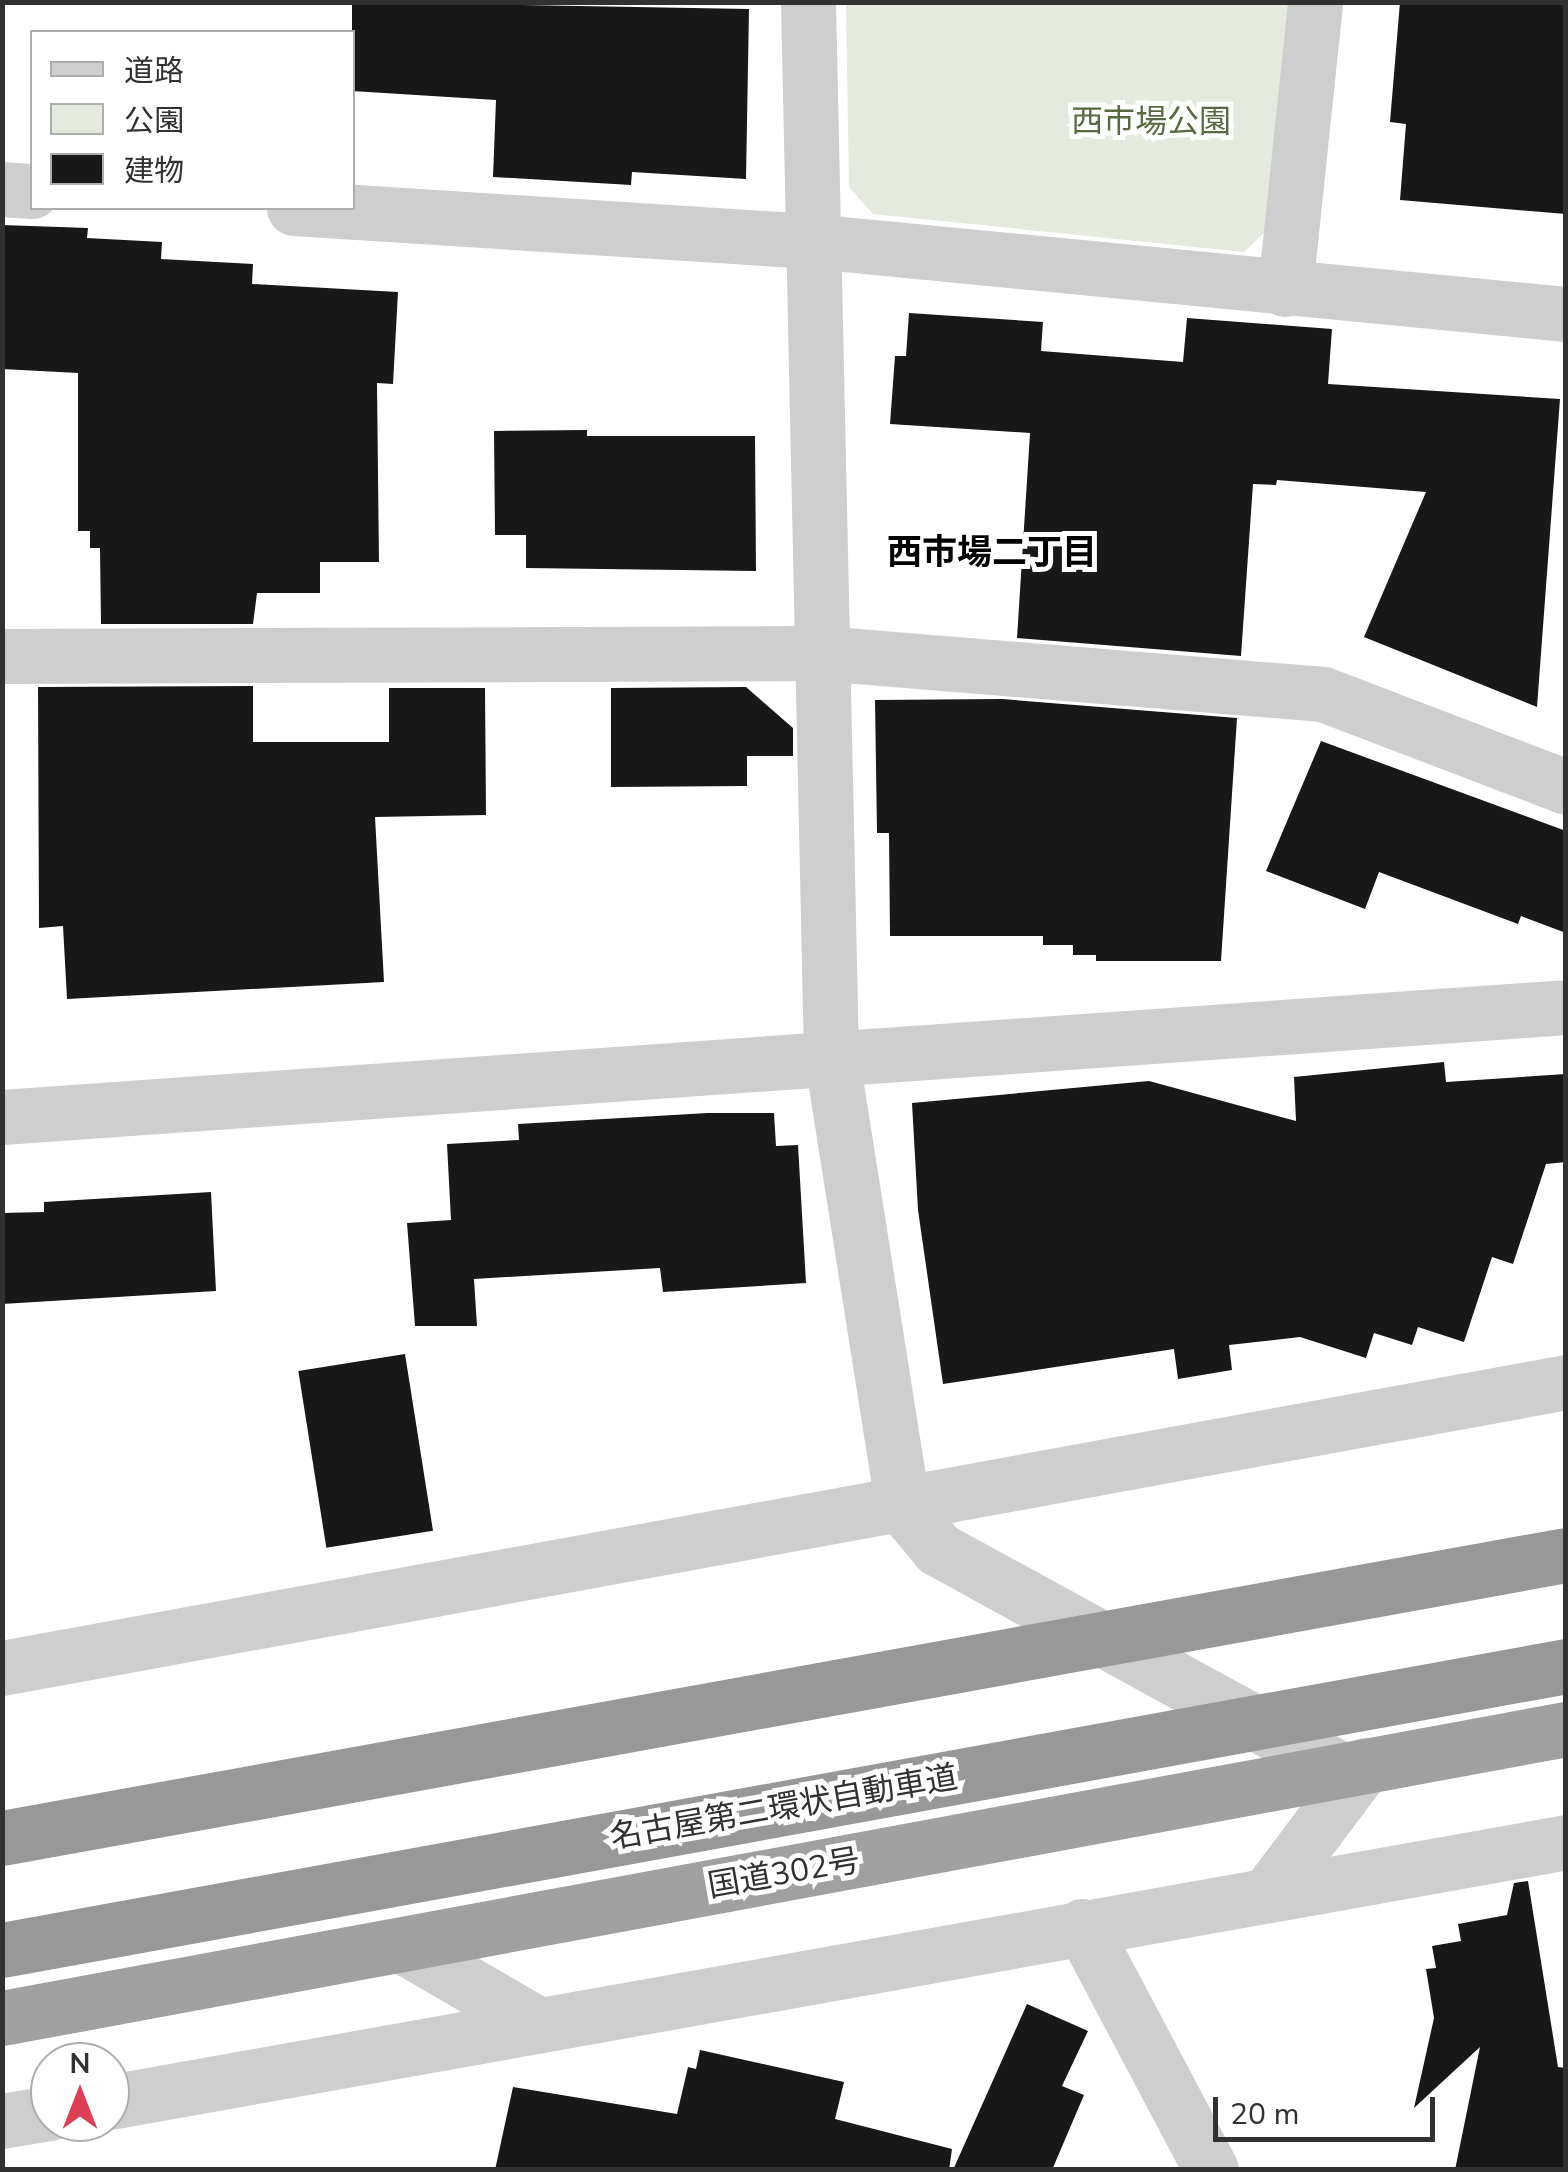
<!DOCTYPE html>
<html>
<head>
<meta charset="utf-8">
<style>
  body { margin:0 }
  #map { position:relative; width:1568px; height:2172px; overflow:hidden; background:#fff; font-family:"Nunito Sans","Noto Sans JP",sans-serif }
  div>[style] { position:absolute }
  [style*='--x'] { left:calc(var(--x)*1px); top:calc(var(--y)*1px); width:calc(var(--w)*1px); rotate:calc(var(--a)*1deg) }
  .green>* { inset:0; background:#e5eade }
  .building>* { inset:0; background:#181818; transform-origin:0 0 }
  .minor>* { height:55px; margin:-27.5px; padding:0 27.5px; transform-origin:27.5px; border-radius:27.5px; background:#cecece }
  .trunk>* { height:55px; margin:-27.5px; padding:0 27.5px; transform-origin:27.5px; border-radius:27.5px; background:#a0a0a0 }
  .motorway-bridge>* { height:55px; margin:-27.5px; padding:0 27.5px; transform-origin:27.5px; border-radius:27.5px; background:#989898 }
  span { translate:-50% -50%; white-space:nowrap; text-align:center; line-height:1.15; -webkit-text-stroke:10px #fff; paint-order:stroke }
  .park-label { font-size:32px; color:#586b40 }
  .street-label { font-size:32px; color:#313131 }
  .neighbourhood-label { font-size:35px; color:#000; font-weight:700 }
  .frame { position:absolute; inset:0; border:5px solid #313131; pointer-events:none }
  .legend { position:absolute; left:30px; top:30px; width:325px; height:180px; box-sizing:border-box; background:#fff; border:2px solid #adadad; margin:0; padding:12px 18px; list-style:none; font-size:30px; color:#313131 }
  .legend li { display:flex; align-items:center; gap:20px; height:50px }
  .legend b { width:50px; border:2px solid #adadad }
  .north { position:absolute; left:30px; top:2042px; width:100px; height:100px; box-sizing:border-box; background:#fff; border:2px solid #adadad; border-radius:50%; rotate:0deg; font-size:28px; font-weight:700; line-height:40px; text-align:center; color:#313131 }
  .north::after { content:''; display:block; margin:auto; width:35px; height:45px; background:#dd3f57; clip-path:polygon(50% 0,100% 100%,50% 72%,0 100%) }
  .scale { position:absolute; left:1213px; top:2097px; width:222px; height:45px; box-sizing:border-box; border:5px solid #313131; border-top:0; padding-left:12px; font-size:30px; line-height:35px; white-space:nowrap; color:#313131; -webkit-text-stroke:8px #fff; paint-order:stroke }
</style>
</head>
<body>
<div id="map">
  <div class="green">
    <div style="clip-path:polygon(846px 3px,1292px 3px,1270px 227px,1244px 252px,873px 214px,849px 187px)"></div>
  </div>
  <div class="building">
    <div style="clip-path:polygon(352px 2px,749px 9px,746px 179px,632px 172px,631px 185px,493px 177px,496px 100px,352px 91px)"></div>
    <div style="clip-path:polygon(1400px 2px,1566px 2px,1566px 214px,1400px 200px,1406px 124px,1390px 122px)"></div>
    <div style="clip-path:polygon(2px 225px,88px 228px,87px 238px,162px 242px,161px 259px,253px 264px,252px 284px,398px 292px,393px 384px,377px 383px,379px 562px,320px 562px,320px 593px,257px 593px,253px 624px,101px 624px,100px 548px,90px 548px,90px 531px,78px 531px,78px 373px,2px 369px)"></div>
    <div style="clip-path:polygon(909px 313px,1043px 322px,1041px 351px,1183px 362px,1187px 318px,1332px 329px,1328px 384px,1560px 399px,1537px 707px,1364px 637px,1426px 492px,1277px 480px,1276px 485px,1253px 484px,1241px 656px,1017px 638px,1030px 433px,890px 424px,895px 356px,906px 356px)"></div>
    <div style="clip-path:polygon(587px 430px,587px 436px,755px 436px,756px 571px,526px 568px,526px 535px,495px 535px,494px 431px)"></div>
    <div style="clip-path:polygon(253px 686px,253px 742px,389px 742px,389px 688px,485px 688px,486px 815px,375px 817px,384px 982px,67px 999px,63px 926px,39px 928px,38px 687px)"></div>
    <div style="clip-path:polygon(746px 687px,793px 728px,793px 756px,747px 756px,747px 786px,611px 787px,611px 688px)"></div>
    <div style="clip-path:polygon(1002px 699px,1237px 718px,1221px 961px,1096px 961px,1096px 955px,1073px 955px,1073px 945px,1043px 945px,1043px 936px,890px 936px,889px 833px,877px 833px,875px 700px)"></div>
    <div style="clip-path:polygon(1321px 741px,1566px 831px,1566px 933px,1521px 916px,1518px 924px,1379px 872px,1365px 909px,1266px 871px)"></div>
    <div style="clip-path:polygon(1444px 1062px,1446px 1082px,1566px 1074px,1566px 1162px,1546px 1164px,1513px 1264px,1492px 1257px,1464px 1342px,1418px 1327px,1412px 1345px,1374px 1333px,1366px 1358px,1300px 1337px,1229px 1345px,1232px 1370px,1178px 1379px,1174px 1349px,943px 1384px,918px 1210px,912px 1103px,1149px 1081px,1296px 1121px,1294px 1077px)"></div>
    <div style="clip-path:polygon(708px 1113px,774px 1113px,776px 1146px,798px 1145px,806px 1283px,663px 1292px,660px 1268px,474px 1279px,477px 1326px,415px 1326px,407px 1223px,451px 1220px,447px 1144px,519px 1140px,518px 1124px)"></div>
    <div style="clip-path:polygon(211px 1192px,216px 1291px,2px 1304px,2px 1213px,44px 1212px,44px 1202px)"></div>
    <div style="left:405px;top:1354px;width:179px;height:108px;rotate:81deg"></div>
    <div style="clip-path:polygon(1528px 1881px,1558px 2067px,1566px 2068px,1566px 2170px,1455px 2170px,1480px 2047px,1414px 2108px,1434px 2018px,1426px 1969px,1436px 1968px,1432px 1946px,1461px 1941px,1458px 1924px,1507px 1915px,1514px 1883px)"></div>
    <div style="clip-path:polygon(1027px 2004px,1088px 2031px,1062px 2086px,1084px 2095px,1052px 2170px,953px 2170px)"></div>
    <div style="clip-path:polygon(700px 2050px,844px 2082px,835px 2119px,952px 2149px,949px 2170px,495px 2170px,513px 2087px,677px 2114px,688px 2067px,696px 2069px)"></div>
  </div>
  <div class="minor">
    <div style="--x:808;--y:2;--w:1052;--a:88.75"></div>
    <div style="--x:831;--y:1054;--w:459;--a:81"></div>
    <div style="--x:903;--y:1507;--w:55;--a:50.2"></div>
    <div style="--x:938;--y:1549;--w:460;--a:28.7"></div>
    <div style="--x:2;--y:189;--w:30;--a:4"></div>
    <div style="--x:294;--y:208;--w:519;--a:3.65"></div>
    <div style="--x:812;--y:241;--w:758;--a:5.53"></div>
    <div style="--x:1285;--y:289;--w:289;--a:-84"></div>
    <div style="--x:2;--y:656;--w:818;--a:-0.21"></div>
    <div style="--x:820;--y:653;--w:505;--a:4.66"></div>
    <div style="--x:1323;--y:694;--w:260;--a:20.9"></div>
    <div style="--x:2;--y:1117;--w:1568;--a:-4.02"></div>
    <div style="--x:2;--y:1668;--w:1590;--a:-10.36"></div>
    <div style="--x:1268;--y:1894;--w:161;--a:-53.1"></div>
    <div style="--x:1082;--y:1926;--w:276;--a:62.1"></div>
    <div style="--x:401;--y:1945;--w:160;--a:30.1"></div>
    <div style="--x:110;--y:2102;--w:1479;--a:-10.12"></div>
    <div style="--x:2;--y:2121;--w:49;--a:-9.5"></div>
  </div>
  <div class="trunk">
    <div style="--x:2;--y:2018;--w:1590;--a:-10.47"></div>
  </div>
  <div class="motorway-bridge">
    <div style="--x:2;--y:1838;--w:1589;--a:-10.26"></div>
    <div style="--x:2;--y:1950;--w:1590;--a:-10.29"></div>
  </div>
  <div class="park-label">
    <span style="left:1151px;top:122px">西市場公園</span>
  </div>
  <div class="street-label">
    <span style="left:784px;top:1808px;rotate:-10deg">名古屋第二環状自動車道</span>
    <span style="left:784px;top:1874px;rotate:-10deg">国道302号</span>
  </div>
  <div class="neighbourhood-label">
    <span style="left:992px;top:553px">西市場二丁目</span>
  </div>
  <div class="frame"></div>
  <ul class="legend">
  <li><b style="height:12px;background:#cecece"></b>道路</li>
  <li><b style="height:28px;background:#e5eade"></b>公園</li>
  <li><b style="height:28px;background:#181818"></b>建物</li>
  </ul>
  <div class="north">N</div>
  <div class="scale">20 m</div>
</div>
</body>
</html>
